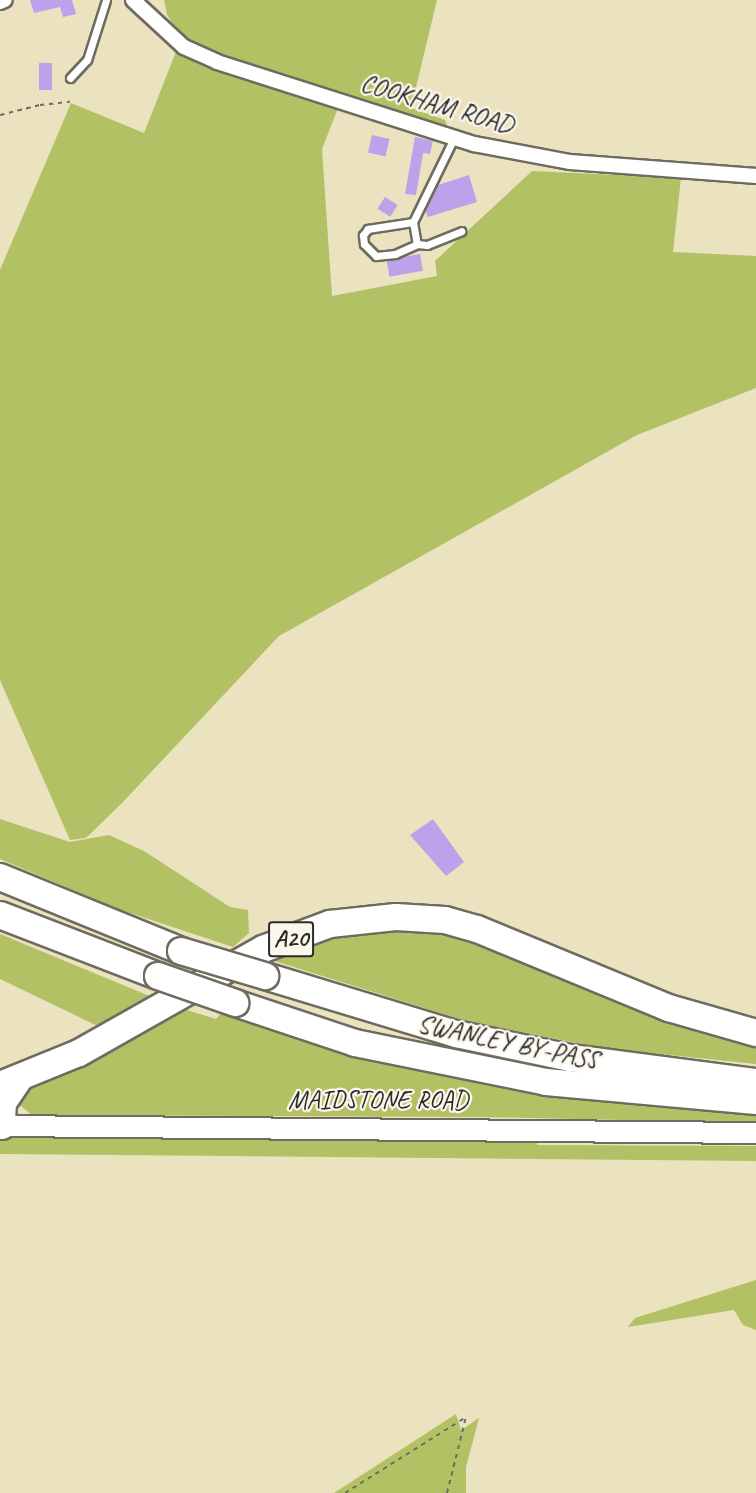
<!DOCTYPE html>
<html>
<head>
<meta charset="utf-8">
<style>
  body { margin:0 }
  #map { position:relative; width:756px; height:1493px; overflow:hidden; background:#ebe2c0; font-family:Caveat,sans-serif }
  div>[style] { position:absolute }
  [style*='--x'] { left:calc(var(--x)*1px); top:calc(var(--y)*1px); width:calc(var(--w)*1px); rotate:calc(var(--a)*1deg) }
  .green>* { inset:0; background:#b2c164 }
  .building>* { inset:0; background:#bba2ea; transform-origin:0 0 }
  .path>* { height:2px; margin-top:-1px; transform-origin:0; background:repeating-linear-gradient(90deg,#6e6b5f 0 4.5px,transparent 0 9px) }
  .roads { filter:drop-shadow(2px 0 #6e6b5f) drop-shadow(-2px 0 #6e6b5f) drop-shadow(0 2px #6e6b5f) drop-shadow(0 -2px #6e6b5f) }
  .lane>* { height:7px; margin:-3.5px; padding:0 3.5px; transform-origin:3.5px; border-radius:3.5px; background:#fff }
  .street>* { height:14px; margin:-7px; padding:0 7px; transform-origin:7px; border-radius:7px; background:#fff }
  .secondary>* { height:20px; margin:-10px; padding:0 10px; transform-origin:10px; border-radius:10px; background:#fff }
  .highway>* { height:26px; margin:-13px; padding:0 13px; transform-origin:13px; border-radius:13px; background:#fff }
  .bridges { filter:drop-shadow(2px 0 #6e6b5f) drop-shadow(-2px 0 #6e6b5f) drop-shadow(0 2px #6e6b5f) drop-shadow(0 -2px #6e6b5f) }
  .highway-bridge>* { height:26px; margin:-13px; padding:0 13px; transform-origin:13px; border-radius:13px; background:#fff }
  span { translate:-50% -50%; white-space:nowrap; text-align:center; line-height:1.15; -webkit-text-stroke:4.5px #fbf7ec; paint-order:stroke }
  .shield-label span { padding:2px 4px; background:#fbf7ec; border:2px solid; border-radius:4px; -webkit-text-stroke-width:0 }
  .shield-label { font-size:24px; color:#2b2b2b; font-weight:700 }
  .street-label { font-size:26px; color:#2b2b2b }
</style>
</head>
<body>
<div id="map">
  <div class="green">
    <div style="clip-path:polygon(164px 0,437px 0,411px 108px,445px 120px,450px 133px,242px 62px,183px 38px,167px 15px)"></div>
    <div style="clip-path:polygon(179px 44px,340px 103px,322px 149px,332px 296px,437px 276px,435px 261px,532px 171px,681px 178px,673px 252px,756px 256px,756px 388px,637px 435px,279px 636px,122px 803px,86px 838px,70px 840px,0 680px,0 270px,71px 103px,144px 133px)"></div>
    <div style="clip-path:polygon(0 819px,70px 842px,109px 835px,144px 851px,230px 907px,248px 910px,249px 933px,233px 947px,118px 909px,0 859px)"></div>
    <div style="clip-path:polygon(399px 926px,460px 932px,756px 1038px,756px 1064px,602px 1048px,463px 1020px,265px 958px,338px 933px)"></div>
    <div style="clip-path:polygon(0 934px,159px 1000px,106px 1030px,0 979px)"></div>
    <div style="clip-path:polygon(177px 1007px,216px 1019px,222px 1012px,355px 1056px,542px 1095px,756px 1112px,756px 1123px,480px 1117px,32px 1115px,17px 1103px,22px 1088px)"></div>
    <div style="clip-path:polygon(0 1133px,536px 1137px,537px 1145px,756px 1146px,756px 1161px,0 1154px)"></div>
    <div style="clip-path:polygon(756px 1280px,756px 1330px,743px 1325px,734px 1310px,628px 1327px,635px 1318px)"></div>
    <div style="clip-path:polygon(456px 1414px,461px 1430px,479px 1418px,466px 1467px,466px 1493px,334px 1493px)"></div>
  </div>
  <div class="building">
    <div style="clip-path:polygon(30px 0,72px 0,76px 14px,63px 17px,60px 7px,34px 13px)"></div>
    <div style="left:39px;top:63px;width:13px;height:27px"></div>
    <div style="left:372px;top:135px;width:18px;height:18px;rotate:13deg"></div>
    <div style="clip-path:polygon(415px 137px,433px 141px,430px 154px,423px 153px,416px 195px,405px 194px)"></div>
    <div style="clip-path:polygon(469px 175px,477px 202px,428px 217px,425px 210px,438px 185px)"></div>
    <div style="left:385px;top:197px;width:15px;height:14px;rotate:32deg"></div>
    <div style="left:420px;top:254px;width:17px;height:34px;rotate:80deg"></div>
    <div style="clip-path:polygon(433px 819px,464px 862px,446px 876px,410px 835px)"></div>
  </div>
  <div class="path">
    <div style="--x:0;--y:115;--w:41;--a:-14"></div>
    <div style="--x:40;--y:105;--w:30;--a:-6"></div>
    <div style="--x:345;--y:1493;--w:143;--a:-32.1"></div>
    <div style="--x:447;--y:1493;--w:78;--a:-76"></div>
  </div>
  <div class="roads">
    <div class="lane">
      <div style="--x:70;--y:78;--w:25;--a:-47"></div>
      <div style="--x:87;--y:60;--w:63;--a:-72.4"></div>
      <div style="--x:454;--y:138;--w:93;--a:116"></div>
      <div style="--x:413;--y:222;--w:22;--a:80"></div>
      <div style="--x:417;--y:244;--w:10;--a:6"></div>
      <div style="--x:427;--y:245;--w:37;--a:-22"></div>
      <div style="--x:413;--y:222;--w:46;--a:171.2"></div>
      <div style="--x:368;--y:229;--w:8;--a:130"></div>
      <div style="--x:363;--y:235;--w:9;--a:84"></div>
      <div style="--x:364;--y:244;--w:17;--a:45"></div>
      <div style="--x:376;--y:256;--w:19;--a:-6"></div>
      <div style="--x:395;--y:254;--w:24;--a:-24"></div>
    </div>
    <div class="street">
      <div style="--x:133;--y:0;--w:69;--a:42.7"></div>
      <div style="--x:184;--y:47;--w:36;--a:24"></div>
      <div style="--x:217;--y:62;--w:270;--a:17.7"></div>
      <div style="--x:474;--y:144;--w:98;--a:10.6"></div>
      <div style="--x:570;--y:162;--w:187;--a:4.3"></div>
      <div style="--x:0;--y:2;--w:5;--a:-22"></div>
    </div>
    <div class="secondary">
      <div style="--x:0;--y:1126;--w:756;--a:0.53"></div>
    </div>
    <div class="highway">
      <div style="--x:0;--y:877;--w:196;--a:22.2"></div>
      <div style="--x:0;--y:915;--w:169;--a:21.1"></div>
      <div style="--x:265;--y:976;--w:200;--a:16.9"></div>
      <div style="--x:456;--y:1034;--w:117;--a:11.8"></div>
      <div style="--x:571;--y:1058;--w:187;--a:7.4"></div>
      <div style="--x:235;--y:1003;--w:126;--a:18.4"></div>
      <div style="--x:355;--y:1043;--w:195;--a:11.5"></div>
      <div style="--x:546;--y:1082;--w:211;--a:5.2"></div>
      <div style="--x:0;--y:1085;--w:85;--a:-22.1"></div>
      <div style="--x:79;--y:1053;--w:211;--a:-29.5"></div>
      <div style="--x:263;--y:949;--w:72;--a:-20.5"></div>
      <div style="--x:330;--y:924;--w:66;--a:-6.1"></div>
      <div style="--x:396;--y:917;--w:49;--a:3.5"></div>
      <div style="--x:445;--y:920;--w:33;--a:16"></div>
      <div style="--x:477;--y:929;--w:208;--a:22.4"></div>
      <div style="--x:669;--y:1008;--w:91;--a:16"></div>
      <div style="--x:2;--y:1126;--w:23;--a:-88"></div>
      <div style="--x:3;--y:1103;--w:29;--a:-56"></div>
    </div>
  </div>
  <div class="bridges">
    <div class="highway-bridge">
      <div style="--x:181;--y:951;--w:88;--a:16.6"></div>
      <div style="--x:158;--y:976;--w:82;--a:19.3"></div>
    </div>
  </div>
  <div class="shield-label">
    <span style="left:291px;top:939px">A20</span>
  </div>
  <div class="street-label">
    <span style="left:437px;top:104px;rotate:16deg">COOKHAM ROAD</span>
    <span style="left:508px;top:1042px;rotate:12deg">SWANLEY BY-PASS</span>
    <span style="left:378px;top:1100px">MAIDSTONE ROAD</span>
  </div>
</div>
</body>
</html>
